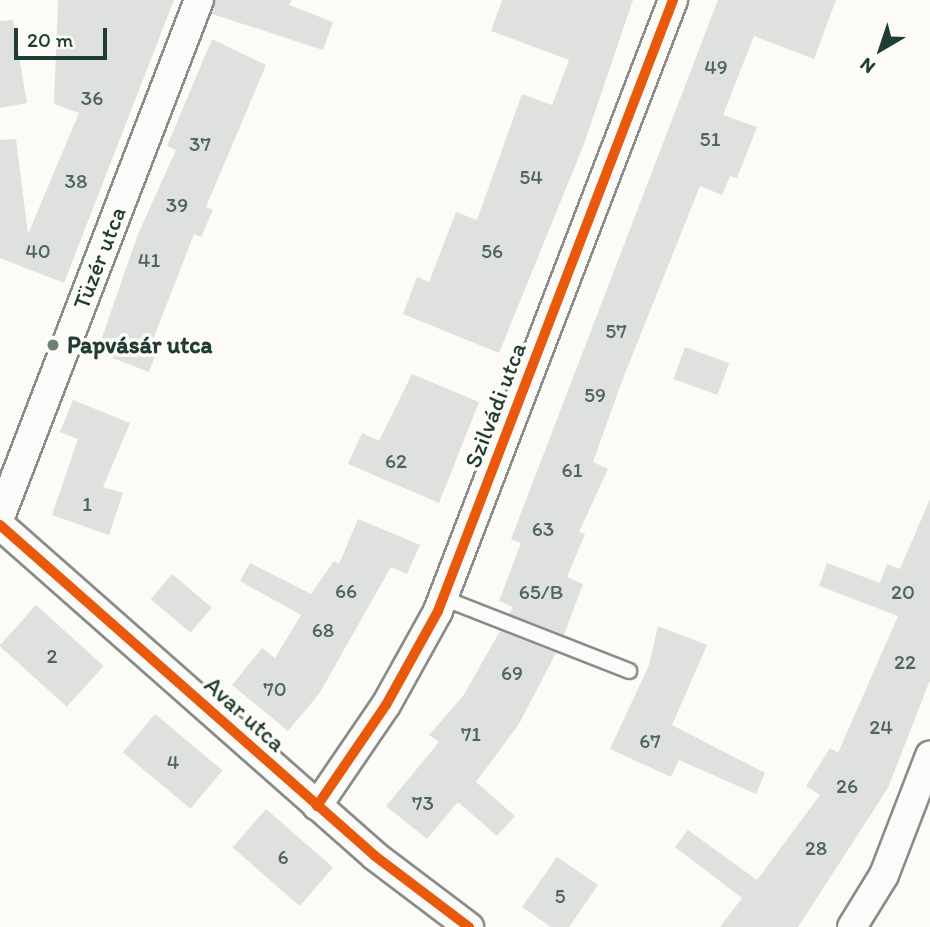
<!DOCTYPE html>
<html>
<head>
<meta charset="utf-8">
<style>
  body { margin:0 }
  #map { position:relative; width:930px; height:927px; overflow:hidden; background:#fcfbf8; font-family:Itim,sans-serif }
  div>[style] { position:absolute }
  [style*='--x'] { left:calc(var(--x)*1px); top:calc(var(--y)*1px); width:calc(var(--w)*1px); rotate:calc(var(--a)*1deg) }
  .building>* { inset:0; background:#dfe1de; transform-origin:0 0 }
  .roads { filter:drop-shadow(2px 0 #888d8a) drop-shadow(-2px 0 #888d8a) drop-shadow(0 2px #888d8a) drop-shadow(0 -2px #888d8a) }
  .lane>* { height:14px; margin:-7px; padding:0 7px; transform-origin:7px; border-radius:7px; background:#fbfbf9 }
  .street>* { height:28px; margin:-14px; padding:0 14px; transform-origin:14px; border-radius:14px; background:#fbfbf9 }
  .cycleway>* { height:10px; margin:-5px; padding:0 5px; transform-origin:5px; border-radius:5px; background:#e8590c }
  .dots>* { width:19px; height:19px; translate:-50% -50%; box-sizing:border-box; border:4px solid #fdfcf7; border-radius:50% }
  span { translate:-50% -50%; white-space:nowrap; text-align:center; line-height:1.15; -webkit-text-stroke:7px #fdfcf7; paint-order:stroke }
  .number-label { font-size:21px; color:#4f665e }
  .number-label span { -webkit-text-stroke-width:0 }
  .street-label { font-size:24px; color:#1f3d34 }
  .poi-label { font-size:24px; color:#1f3d34; font-weight:700 }
  .left { translate:0 -50%; text-align:left }
  .north { position:absolute; left:846px; top:14px; width:70px; height:70px; -webkit-text-stroke:5px #fdfcf7; paint-order:stroke; rotate:219deg; font-size:19px; font-weight:700; line-height:28px; text-align:center; color:#1f3d34 }
  .north::after { content:''; display:block; margin:auto; width:24px; height:32px; background:#1f3d34; clip-path:polygon(50% 0,100% 100%,50% 72%,0 100%) }
  .scale { position:absolute; left:14px; top:28px; width:93px; height:32px; box-sizing:border-box; border:4px solid #1f3d34; border-top:0; padding-left:9px; font-size:21px; line-height:24px; white-space:nowrap; color:#1f3d34; -webkit-text-stroke:5px #fdfcf7; paint-order:stroke }
</style>
</head>
<body>
<div id="map">
  <div class="building">
    <div style="clip-path:polygon(58px 0,174px 0,64px 283px,0 258px,0 140px,16px 139px,28px 234px,79px 113px,54px 104px)"></div>
    <div style="clip-path:polygon(215px 0,292px 0,289px 5px,333px 22px,323px 50px,212px 14px)"></div>
    <div style="clip-path:polygon(502px 0,633px 0,584px 144px,499px 353px,403px 314px,417px 277px,429px 282px,456px 212px,477px 220px,522px 94px,552px 105px,569px 60px,491px 31px)"></div>
    <div style="clip-path:polygon(718px 0,836px 0,814px 59px,754px 36px,723px 115px,757px 127px,737px 178px,730px 176px,722px 195px,700px 186px,622px 381px,593px 462px,608px 469px,579px 532px,585px 534px,567px 577px,583px 584px,564px 635px,509px 614px,513px 607px,499px 601px,521px 543px,511px 539px)"></div>
    <div style="clip-path:polygon(13px 20px,27px 103px,0 108px,0 21px)"></div>
    <div style="clip-path:polygon(212px 39px,266px 65px,206px 207px,213px 210px,201px 237px,194px 234px,152px 342px,159px 345px,149px 372px,97px 352px,138px 234px,176px 150px,167px 146px)"></div>
    <div style="left:685px;top:347px;width:47px;height:34px;rotate:20deg"></div>
    <div style="clip-path:polygon(412px 374px,479px 402px,439px 503px,348px 464px,362px 433px,379px 441px)"></div>
    <div style="clip-path:polygon(73px 400px,130px 423px,103px 487px,123px 493px,109px 535px,52px 515px,78px 439px,60px 432px)"></div>
    <div style="clip-path:polygon(930px 499px,930px 680px,888px 788px,798px 927px,720px 927px,742px 898px,675px 847px,688px 830px,757px 880px,820px 795px,806px 786px,830px 748px,838px 753px,898px 616px,819px 586px,827px 563px,880px 583px,887px 564px,900px 569px)"></div>
    <div style="clip-path:polygon(358px 519px,420px 545px,407px 574px,391px 567px,319px 694px,288px 731px,232px 685px,262px 648px,275px 658px,301px 615px,240px 581px,250px 563px,311px 594px,334px 561px,339px 564px)"></div>
    <div style="left:172px;top:574px;width:52px;height:33px;rotate:40deg"></div>
    <div style="left:36px;top:605px;width:91px;height:55px;rotate:42deg"></div>
    <div style="clip-path:polygon(658px 626px,707px 645px,672px 725px,765px 773px,756px 794px,679px 760px,671px 777px,610px 749px,649px 665px)"></div>
    <div style="clip-path:polygon(500px 631px,556px 653px,519px 724px,476px 782px,515px 816px,497px 836px,458px 802px,427px 839px,386px 806px,439px 742px,429px 735px,463px 696px)"></div>
    <div style="left:155px;top:714px;width:88px;height:50px;rotate:40deg"></div>
    <div style="left:266px;top:809px;width:89px;height:51px;rotate:41deg"></div>
    <div style="clip-path:polygon(557px 857px,598px 885px,569px 927px,551px 927px,522px 907px)"></div>
  </div>
  <div class="roads">
    <div class="lane">
      <div style="--x:443;--y:598;--w:200;--a:21.4"></div>
    </div>
    <div class="street">
      <div style="--x:0;--y:517;--w:554;--a:-68.95"></div>
      <div style="--x:0;--y:525;--w:500;--a:41.43"></div>
      <div style="--x:375;--y:856;--w:118;--a:37.1"></div>
      <div style="--x:317;--y:806;--w:122;--a:-55.7"></div>
      <div style="--x:386;--y:705;--w:107;--a:-61"></div>
      <div style="--x:438;--y:611;--w:655;--a:-68.96"></div>
      <div style="--x:852;--y:927;--w:61;--a:-58.4"></div>
      <div style="--x:884;--y:875;--w:128;--a:-68.9"></div>
    </div>
  </div>
  <div class="cycleway">
    <div style="--x:0;--y:525;--w:500;--a:41.43"></div>
    <div style="--x:375;--y:856;--w:118;--a:37.1"></div>
    <div style="--x:317;--y:806;--w:122;--a:-55.7"></div>
    <div style="--x:386;--y:705;--w:107;--a:-61"></div>
    <div style="--x:438;--y:611;--w:655;--a:-68.96"></div>
  </div>
  <div class="dots">
    <div style="left:53px;top:345px;background:#6c8079"></div>
  </div>
  <div class="number-label">
    <span style="left:716px;top:67px">49</span>
    <span style="left:92px;top:98px">36</span>
    <span style="left:710px;top:139px">51</span>
    <span style="left:200px;top:144px">37</span>
    <span style="left:531px;top:177px">54</span>
    <span style="left:76px;top:181px">38</span>
    <span style="left:177px;top:205px">39</span>
    <span style="left:38px;top:251px">40</span>
    <span style="left:492px;top:251px">56</span>
    <span style="left:149px;top:260px">41</span>
    <span style="left:616px;top:331px">57</span>
    <span style="left:595px;top:395px">59</span>
    <span style="left:396px;top:461px">62</span>
    <span style="left:572px;top:470px">61</span>
    <span style="left:87px;top:504px">1</span>
    <span style="left:543px;top:529px">63</span>
    <span style="left:346px;top:591px">66</span>
    <span style="left:541px;top:592px">65/B</span>
    <span style="left:903px;top:592px">20</span>
    <span style="left:323px;top:630px">68</span>
    <span style="left:52px;top:656px">2</span>
    <span style="left:905px;top:662px">22</span>
    <span style="left:512px;top:673px">69</span>
    <span style="left:275px;top:689px">70</span>
    <span style="left:881px;top:727px">24</span>
    <span style="left:471px;top:734px">71</span>
    <span style="left:650px;top:741px">67</span>
    <span style="left:173px;top:762px">4</span>
    <span style="left:847px;top:786px">26</span>
    <span style="left:423px;top:803px">73</span>
    <span style="left:816px;top:848px">28</span>
    <span style="left:283px;top:857px">6</span>
    <span style="left:560px;top:896px">5</span>
  </div>
  <div class="street-label">
    <span style="left:99px;top:258px;rotate:-69deg">Tüzér utca</span>
    <span style="left:495px;top:405px;rotate:-69deg">Szilvádi utca</span>
    <span style="left:245px;top:714px;rotate:42deg">Avar utca</span>
  </div>
  <div class="poi-label">
    <span class="left" style="left:67px;top:345px">Papvásár utca</span>
  </div>
  <div class="north">N</div>
  <div class="scale">20 m</div>
</div>
</body>
</html>
